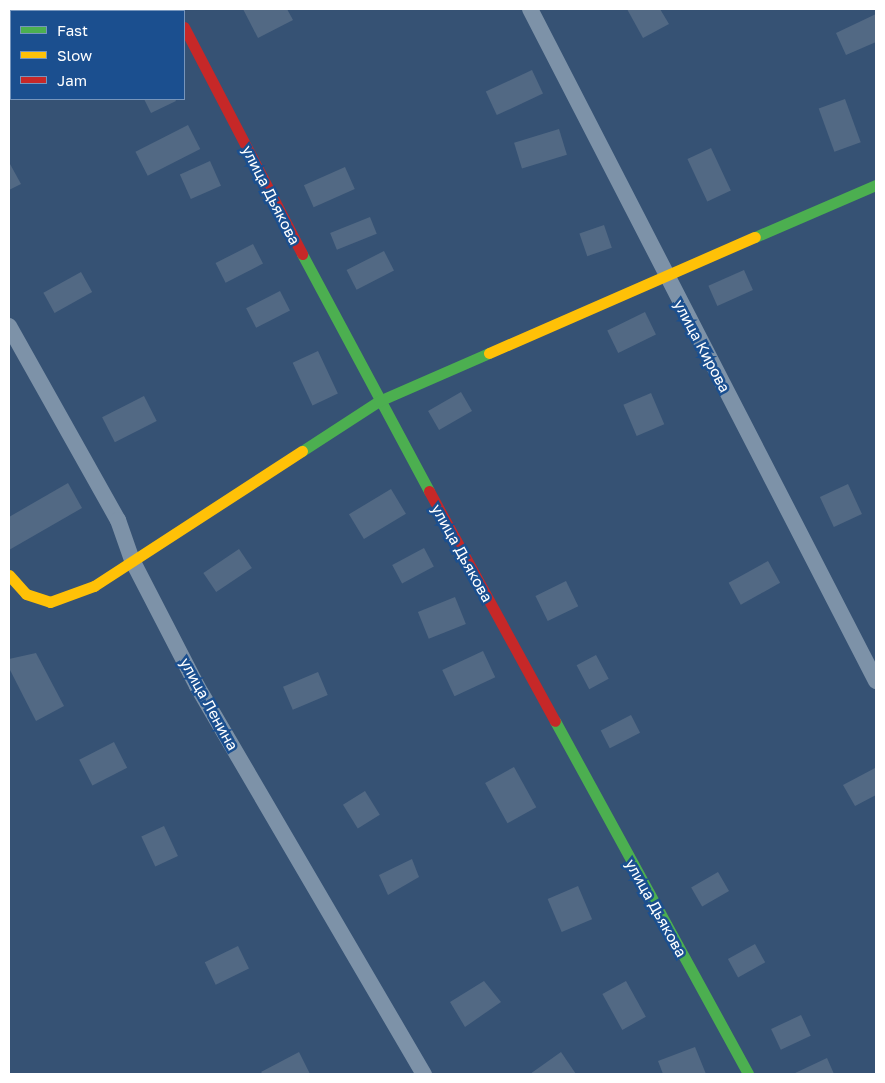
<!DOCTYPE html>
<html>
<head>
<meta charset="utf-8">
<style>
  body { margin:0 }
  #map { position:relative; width:885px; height:1083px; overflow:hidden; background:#365274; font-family:"Golos Text",sans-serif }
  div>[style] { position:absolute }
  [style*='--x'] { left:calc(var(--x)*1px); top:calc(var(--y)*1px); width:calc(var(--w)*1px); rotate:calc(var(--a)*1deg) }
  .building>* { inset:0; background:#526984; transform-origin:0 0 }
  .street>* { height:16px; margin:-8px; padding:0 8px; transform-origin:8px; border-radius:8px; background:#7d92a8 }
  .fast>* { height:11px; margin:-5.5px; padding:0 5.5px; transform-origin:5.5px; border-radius:5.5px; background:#4caf50 }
  .slow>* { height:11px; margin:-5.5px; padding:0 5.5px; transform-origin:5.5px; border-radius:5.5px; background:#ffc107 }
  .jam>* { height:11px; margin:-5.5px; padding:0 5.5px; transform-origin:5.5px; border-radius:5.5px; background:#c62828 }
  span { translate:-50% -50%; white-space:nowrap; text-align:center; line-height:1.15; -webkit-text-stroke:5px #1b4f8f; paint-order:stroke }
  .street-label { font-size:15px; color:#fff }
  .frame { position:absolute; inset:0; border:10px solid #fff; pointer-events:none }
  .legend { position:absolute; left:10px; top:10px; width:175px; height:90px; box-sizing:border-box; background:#1b4f8f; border:1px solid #7695bc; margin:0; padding:6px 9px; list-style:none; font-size:15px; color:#fff }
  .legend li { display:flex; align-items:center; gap:10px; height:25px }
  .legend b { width:25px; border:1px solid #7695bc }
</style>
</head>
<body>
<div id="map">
  <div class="building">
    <div style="clip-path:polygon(243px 9px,287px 9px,293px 20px,258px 38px)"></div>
    <div style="clip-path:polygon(627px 9px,660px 9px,669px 24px,643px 38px)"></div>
    <div style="clip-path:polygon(876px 14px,876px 42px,846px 55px,836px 33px)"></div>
    <div style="left:532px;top:70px;width:26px;height:51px;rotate:65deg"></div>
    <div style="clip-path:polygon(144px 99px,175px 99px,176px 101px,151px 113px)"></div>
    <div style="left:845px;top:99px;width:46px;height:28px;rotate:70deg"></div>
    <div style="left:188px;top:125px;width:27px;height:59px;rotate:63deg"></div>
    <div style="left:559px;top:129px;width:27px;height:47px;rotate:73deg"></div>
    <div style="left:711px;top:148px;width:47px;height:26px;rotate:65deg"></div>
    <div style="left:210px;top:161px;width:27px;height:33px;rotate:66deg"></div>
    <div style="clip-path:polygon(10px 164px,21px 184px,9px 190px,9px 165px)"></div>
    <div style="left:345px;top:167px;width:24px;height:45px;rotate:66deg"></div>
    <div style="left:370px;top:217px;width:18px;height:43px;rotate:68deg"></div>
    <div style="left:604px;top:225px;width:24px;height:26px;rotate:71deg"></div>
    <div style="left:253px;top:244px;width:22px;height:42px;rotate:63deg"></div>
    <div style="left:384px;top:251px;width:22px;height:42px;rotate:63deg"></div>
    <div style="left:744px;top:270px;width:22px;height:39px;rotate:66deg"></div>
    <div style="left:81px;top:272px;width:23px;height:43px;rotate:61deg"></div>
    <div style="left:280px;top:291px;width:22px;height:38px;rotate:63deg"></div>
    <div style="left:645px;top:312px;width:25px;height:42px;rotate:64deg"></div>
    <div style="left:318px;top:351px;width:47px;height:28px;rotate:65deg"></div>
    <div style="left:461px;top:392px;width:22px;height:38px;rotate:60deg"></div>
    <div style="left:651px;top:393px;width:34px;height:30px;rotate:67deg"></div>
    <div style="left:144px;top:396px;width:28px;height:47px;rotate:63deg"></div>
    <div style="clip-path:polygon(68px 483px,82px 508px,9px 550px,9px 517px)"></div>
    <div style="left:848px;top:484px;width:33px;height:31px;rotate:65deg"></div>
    <div style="left:391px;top:489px;width:29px;height:49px;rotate:59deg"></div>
    <div style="left:424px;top:548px;width:21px;height:36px;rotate:62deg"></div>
    <div style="left:239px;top:549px;width:23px;height:43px;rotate:56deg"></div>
    <div style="left:768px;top:561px;width:25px;height:45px;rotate:61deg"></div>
    <div style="left:566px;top:581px;width:28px;height:34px;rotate:64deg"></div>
    <div style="left:455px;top:597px;width:29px;height:40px;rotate:68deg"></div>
    <div style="left:483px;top:651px;width:29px;height:45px;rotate:65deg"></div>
    <div style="clip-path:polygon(36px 653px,64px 706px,36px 721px,9px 668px,9px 659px)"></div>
    <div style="left:596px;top:655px;width:27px;height:22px;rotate:62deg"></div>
    <div style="left:318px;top:672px;width:25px;height:38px;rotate:67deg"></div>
    <div style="left:631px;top:715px;width:20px;height:34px;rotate:63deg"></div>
    <div style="left:114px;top:742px;width:29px;height:39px;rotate:63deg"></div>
    <div style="left:514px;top:767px;width:46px;height:33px;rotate:61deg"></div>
    <div style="clip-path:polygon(875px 768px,876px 795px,855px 806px,843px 785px)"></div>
    <div style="left:365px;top:791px;width:28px;height:26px;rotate:58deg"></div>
    <div style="left:164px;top:826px;width:33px;height:25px;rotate:65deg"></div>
    <div style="clip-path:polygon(412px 859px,419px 877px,388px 895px,379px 875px)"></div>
    <div style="left:718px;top:872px;width:22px;height:31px;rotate:60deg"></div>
    <div style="left:578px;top:886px;width:36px;height:33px;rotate:67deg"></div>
    <div style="left:755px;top:944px;width:21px;height:31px;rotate:61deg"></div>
    <div style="left:238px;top:946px;width:25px;height:37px;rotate:64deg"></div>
    <div style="clip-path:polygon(484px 981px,501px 1002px,465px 1027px,450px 1002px)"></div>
    <div style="left:626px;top:981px;width:41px;height:27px;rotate:61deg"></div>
    <div style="left:801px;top:1015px;width:23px;height:33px;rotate:65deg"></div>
    <div style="clip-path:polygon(695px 1047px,706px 1074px,663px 1074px,658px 1061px)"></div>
    <div style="clip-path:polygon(299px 1052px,310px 1074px,263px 1074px,261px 1072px)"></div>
    <div style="clip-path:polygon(561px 1052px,576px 1074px,530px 1074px)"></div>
    <div style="clip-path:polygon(827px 1058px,834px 1074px,793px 1074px)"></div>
  </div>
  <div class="street">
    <div style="--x:174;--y:9;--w:3;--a:45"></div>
    <div style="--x:530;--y:9;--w:756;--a:62.76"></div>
    <div style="--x:9;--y:326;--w:223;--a:60.7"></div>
    <div style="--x:118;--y:520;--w:42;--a:70.7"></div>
    <div style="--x:132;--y:560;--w:142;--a:62.7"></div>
    <div style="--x:197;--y:686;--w:450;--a:59.7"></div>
  </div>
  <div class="fast">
    <div style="--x:755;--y:237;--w:132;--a:-23.3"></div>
    <div style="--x:302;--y:254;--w:269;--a:61.8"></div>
    <div style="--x:302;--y:451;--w:92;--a:-33"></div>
    <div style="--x:379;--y:401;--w:120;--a:-23.6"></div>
    <div style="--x:555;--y:721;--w:402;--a:61.3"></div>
  </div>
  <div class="slow">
    <div style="--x:489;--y:353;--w:290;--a:-23.6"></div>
    <div style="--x:9;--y:575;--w:25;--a:48"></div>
    <div style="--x:26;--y:594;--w:25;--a:18"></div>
    <div style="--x:50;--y:602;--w:47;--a:-20"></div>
    <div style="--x:94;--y:586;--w:248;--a:-33"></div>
  </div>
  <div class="jam">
    <div style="--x:184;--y:27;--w:256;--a:62.5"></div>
    <div style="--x:429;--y:491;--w:262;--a:61.3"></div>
  </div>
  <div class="street-label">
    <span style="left:271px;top:195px;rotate:63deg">улица Дьякова</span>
    <span style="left:702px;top:346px;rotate:62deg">улица Кирова</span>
    <span style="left:462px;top:553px;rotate:61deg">улица Дьякова</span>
    <span style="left:209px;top:704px;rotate:61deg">улица Ленина</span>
    <span style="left:656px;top:908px;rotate:61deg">улица Дьякова</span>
  </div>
  <div class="frame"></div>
  <ul class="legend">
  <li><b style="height:6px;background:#4caf50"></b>Fast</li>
  <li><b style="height:6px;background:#ffc107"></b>Slow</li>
  <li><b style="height:6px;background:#c62828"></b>Jam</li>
  </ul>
</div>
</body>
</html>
